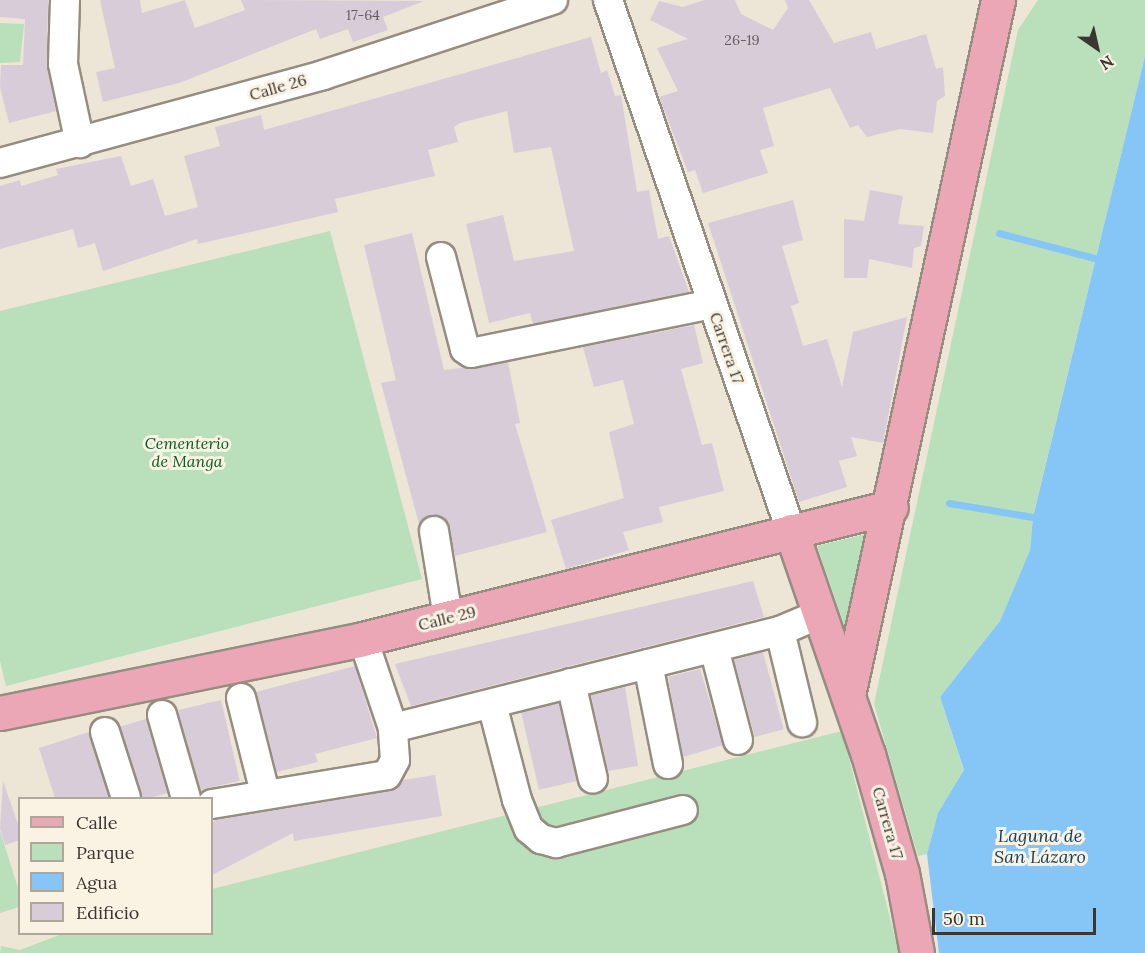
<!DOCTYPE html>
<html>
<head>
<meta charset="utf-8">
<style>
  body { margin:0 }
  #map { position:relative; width:1145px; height:953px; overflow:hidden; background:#ede5d6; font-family:Lora,serif }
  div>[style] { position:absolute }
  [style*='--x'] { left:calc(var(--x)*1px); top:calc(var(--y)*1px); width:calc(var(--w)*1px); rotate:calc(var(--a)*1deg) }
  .green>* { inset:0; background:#b9dfbb }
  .water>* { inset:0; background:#85c6f7 }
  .stream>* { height:7px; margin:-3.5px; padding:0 3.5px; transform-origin:3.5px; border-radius:3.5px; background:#85c6f7 }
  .building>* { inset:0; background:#d8ccd9; transform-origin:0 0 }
  .roads { filter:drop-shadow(2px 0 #958d80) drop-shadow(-2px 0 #958d80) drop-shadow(0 2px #958d80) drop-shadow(0 -2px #958d80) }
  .minor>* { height:28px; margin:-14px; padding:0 14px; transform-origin:14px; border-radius:14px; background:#fff }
  .major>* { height:33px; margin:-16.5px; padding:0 16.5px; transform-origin:16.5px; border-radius:16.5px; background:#eca7b6 }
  span { translate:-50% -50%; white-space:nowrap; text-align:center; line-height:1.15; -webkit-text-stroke:6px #faf2e3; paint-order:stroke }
  .number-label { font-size:14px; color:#625c5c }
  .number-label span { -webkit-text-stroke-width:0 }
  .street-label { font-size:16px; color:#3a3732 }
  .park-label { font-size:16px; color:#005e1c; font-style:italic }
  .water-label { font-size:18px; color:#114363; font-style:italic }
  .legend { position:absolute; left:18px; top:797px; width:195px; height:138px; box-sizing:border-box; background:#faf2e3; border:2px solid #ada79c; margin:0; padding:8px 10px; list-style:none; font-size:18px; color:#3a3732 }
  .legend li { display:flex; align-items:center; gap:12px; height:30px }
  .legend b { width:30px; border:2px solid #ada79c }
  .north { position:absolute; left:1067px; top:18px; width:60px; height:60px; -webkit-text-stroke:4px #faf2e3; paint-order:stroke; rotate:146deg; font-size:16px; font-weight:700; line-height:24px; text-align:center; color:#3a3732 }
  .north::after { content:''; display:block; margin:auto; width:21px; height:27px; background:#3a3732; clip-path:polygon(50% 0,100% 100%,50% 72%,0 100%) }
  .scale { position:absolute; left:932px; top:908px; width:164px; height:27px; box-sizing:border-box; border:3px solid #3a3732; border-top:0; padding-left:8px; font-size:18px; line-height:21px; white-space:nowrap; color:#3a3732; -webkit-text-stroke:4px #faf2e3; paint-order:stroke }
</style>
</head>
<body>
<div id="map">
  <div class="green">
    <div style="clip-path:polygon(1038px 0,1145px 0,1145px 56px,1033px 516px,1030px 550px,1000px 621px,940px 697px,964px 771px,938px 813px,927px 854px,918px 856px,874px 704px,1018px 30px)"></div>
    <div style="clip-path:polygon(0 23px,24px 24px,20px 62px,0 63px)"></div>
    <div style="clip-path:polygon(330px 231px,422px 579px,6px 686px,0 661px,0 311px)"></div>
    <div style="clip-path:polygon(866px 534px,845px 627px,817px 546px)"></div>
    <div style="clip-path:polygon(842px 731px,899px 953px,0 953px,1px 946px,20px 950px,62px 934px,212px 934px,212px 889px)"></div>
    <div style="clip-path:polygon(0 831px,20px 894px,19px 907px,0 913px)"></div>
  </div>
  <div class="water">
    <div style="clip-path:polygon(1145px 56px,1145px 953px,939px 953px,927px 854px,938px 813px,964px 770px,940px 697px,1000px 621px,1030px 550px,1033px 517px)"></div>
  </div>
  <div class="stream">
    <div style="--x:999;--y:233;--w:102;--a:14.7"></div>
    <div style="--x:949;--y:503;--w:85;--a:9.5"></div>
  </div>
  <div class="building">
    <div style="clip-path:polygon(0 0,48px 0,47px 64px,56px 111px,9px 123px,0 87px,1px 65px,23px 65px,25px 19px,0 17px)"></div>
    <div style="clip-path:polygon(100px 0,140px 0,142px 13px,185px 0,195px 28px,245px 10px,241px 0,424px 1px,383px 17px,388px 30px,353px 42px,348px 29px,320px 39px,316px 29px,179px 83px,103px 102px,96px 72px,115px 68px)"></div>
    <div style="clip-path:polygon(704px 0,735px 0,741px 14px,773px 30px,788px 8px,785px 0,809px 0,834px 43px,871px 32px,876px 49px,926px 34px,936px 69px,943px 67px,945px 96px,937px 101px,933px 133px,900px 129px,867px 137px,858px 125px,850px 128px,830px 88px,763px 108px,774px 146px,760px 150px,768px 173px,703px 193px,695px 170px,688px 172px,659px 97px,678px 91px,657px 48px,688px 39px,650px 20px,659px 1px,683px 7px)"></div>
    <div style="clip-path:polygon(591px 37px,601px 73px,607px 70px,615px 96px,621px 95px,637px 192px,649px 190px,658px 239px,669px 236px,689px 292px,533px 324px,530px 313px,489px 323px,466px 224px,503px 215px,514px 261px,574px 251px,551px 147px,514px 153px,507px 111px,460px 123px,454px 127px,458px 142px,428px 150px,435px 176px,335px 199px,338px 212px,198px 244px,197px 239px,103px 271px,95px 243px,78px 248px,73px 229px,0 249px,0 186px,20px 180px,21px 186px,58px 175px,56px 169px,121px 156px,131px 186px,153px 179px,165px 216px,198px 207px,184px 156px,220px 146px,215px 127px,261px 115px,264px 130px)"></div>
    <div style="clip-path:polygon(870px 190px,903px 196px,898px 224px,924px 226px,921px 246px,914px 248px,912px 268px,869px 259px,867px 278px,844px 278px,844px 219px,864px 221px)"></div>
    <div style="clip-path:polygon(793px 200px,803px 240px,782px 246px,799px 303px,791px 306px,803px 346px,827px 339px,842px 387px,853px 332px,907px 317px,883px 443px,851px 437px,857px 456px,839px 461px,847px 487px,799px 502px,708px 223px)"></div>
    <div style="clip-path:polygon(412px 233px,444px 370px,508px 362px,520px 423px,515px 424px,547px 532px,455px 556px,446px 520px,432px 515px,419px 524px,381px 383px,396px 380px,364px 245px)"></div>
    <div style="clip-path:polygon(694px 325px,703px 363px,681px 369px,702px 445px,712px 443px,724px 491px,659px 507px,663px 522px,623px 532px,629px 550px,566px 569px,551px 520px,624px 498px,609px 432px,634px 424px,623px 380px,594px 387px,583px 347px)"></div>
    <div style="clip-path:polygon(753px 581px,764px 617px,411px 706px,395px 664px)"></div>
    <div style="left:763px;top:652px;width:80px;height:30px;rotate:75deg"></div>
    <div style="clip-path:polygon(355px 666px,377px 738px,315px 754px,318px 762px,277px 772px,256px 692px)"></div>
    <div style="clip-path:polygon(700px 669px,723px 745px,683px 757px,668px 677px)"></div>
    <div style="clip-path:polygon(625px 687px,638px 766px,608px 771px,591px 695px)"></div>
    <div style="left:221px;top:700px;width:83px;height:44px;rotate:77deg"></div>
    <div style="left:559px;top:703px;width:80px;height:39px;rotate:77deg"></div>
    <div style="left:146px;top:719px;width:77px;height:27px;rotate:74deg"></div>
    <div style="clip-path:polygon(89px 732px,109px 798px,55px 798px,39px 748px)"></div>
    <div style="clip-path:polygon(435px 775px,442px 816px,294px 841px,293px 833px,212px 875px,212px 822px,216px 820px,390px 791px,403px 780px)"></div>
    <div style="clip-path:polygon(3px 781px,20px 830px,20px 840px,5px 845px,0 829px)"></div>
  </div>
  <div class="roads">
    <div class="minor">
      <div style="--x:65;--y:0;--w:64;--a:91.8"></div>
      <div style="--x:63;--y:64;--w:81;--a:77.9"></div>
      <div style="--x:608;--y:0;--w:562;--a:70.98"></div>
      <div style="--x:0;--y:163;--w:335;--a:-15.2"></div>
      <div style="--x:323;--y:75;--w:242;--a:-18.1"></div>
      <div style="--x:441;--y:257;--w:95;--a:75.4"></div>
      <div style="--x:465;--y:349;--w:7;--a:34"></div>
      <div style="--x:471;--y:353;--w:246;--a:-11.5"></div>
      <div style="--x:434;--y:531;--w:87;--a:80.8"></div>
      <div style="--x:780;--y:631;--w:94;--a:76.4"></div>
      <div style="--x:363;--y:639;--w:94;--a:71.4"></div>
      <div style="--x:393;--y:728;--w:399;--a:-14.1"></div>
      <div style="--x:780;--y:631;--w:43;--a:-23"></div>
      <div style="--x:714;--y:648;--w:95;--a:75.4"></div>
      <div style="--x:648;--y:664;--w:102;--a:78.7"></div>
      <div style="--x:571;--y:683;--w:98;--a:77.1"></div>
      <div style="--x:241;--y:698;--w:98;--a:75.8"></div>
      <div style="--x:492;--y:704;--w:99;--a:75.4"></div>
      <div style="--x:517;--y:800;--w:31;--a:68"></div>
      <div style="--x:529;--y:829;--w:16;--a:40"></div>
      <div style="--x:541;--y:839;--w:16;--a:15"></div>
      <div style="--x:556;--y:843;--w:131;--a:-14.6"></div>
      <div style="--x:162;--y:715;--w:86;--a:73.9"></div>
      <div style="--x:105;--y:732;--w:69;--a:72.3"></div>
      <div style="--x:212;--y:804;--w:177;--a:-9.4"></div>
      <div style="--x:387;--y:775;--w:17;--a:-62"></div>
      <div style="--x:395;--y:760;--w:32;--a:-94"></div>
    </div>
    <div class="major">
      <div style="--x:791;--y:531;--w:236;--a:71"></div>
      <div style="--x:868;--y:754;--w:124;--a:74.1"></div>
      <div style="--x:902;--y:873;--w:81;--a:79.4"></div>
      <div style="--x:848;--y:695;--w:711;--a:-77.82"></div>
      <div style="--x:0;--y:713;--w:370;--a:-11.5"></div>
      <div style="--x:363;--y:639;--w:544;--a:-14.04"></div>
    </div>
  </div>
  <div class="number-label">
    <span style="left:363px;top:15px">17-64</span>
    <span style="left:742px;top:40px">26-19</span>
  </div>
  <div class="street-label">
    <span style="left:278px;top:87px;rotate:-16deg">Calle 26</span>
    <span style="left:727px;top:348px;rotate:71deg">Carrera 17</span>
    <span style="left:447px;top:618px;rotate:-14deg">Calle 29</span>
    <span style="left:888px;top:823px;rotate:74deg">Carrera 17</span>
  </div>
  <div class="park-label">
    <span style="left:187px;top:452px">Cementerio<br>de Manga</span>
  </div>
  <div class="water-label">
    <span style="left:1040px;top:847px">Laguna de<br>San Lázaro</span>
  </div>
  <ul class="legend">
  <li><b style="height:8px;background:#eca7b6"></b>Calle</li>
  <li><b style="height:16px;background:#b9dfbb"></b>Parque</li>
  <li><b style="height:16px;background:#85c6f7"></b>Agua</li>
  <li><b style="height:16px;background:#d8ccd9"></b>Edificio</li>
  </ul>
  <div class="north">N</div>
  <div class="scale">50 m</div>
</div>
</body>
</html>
